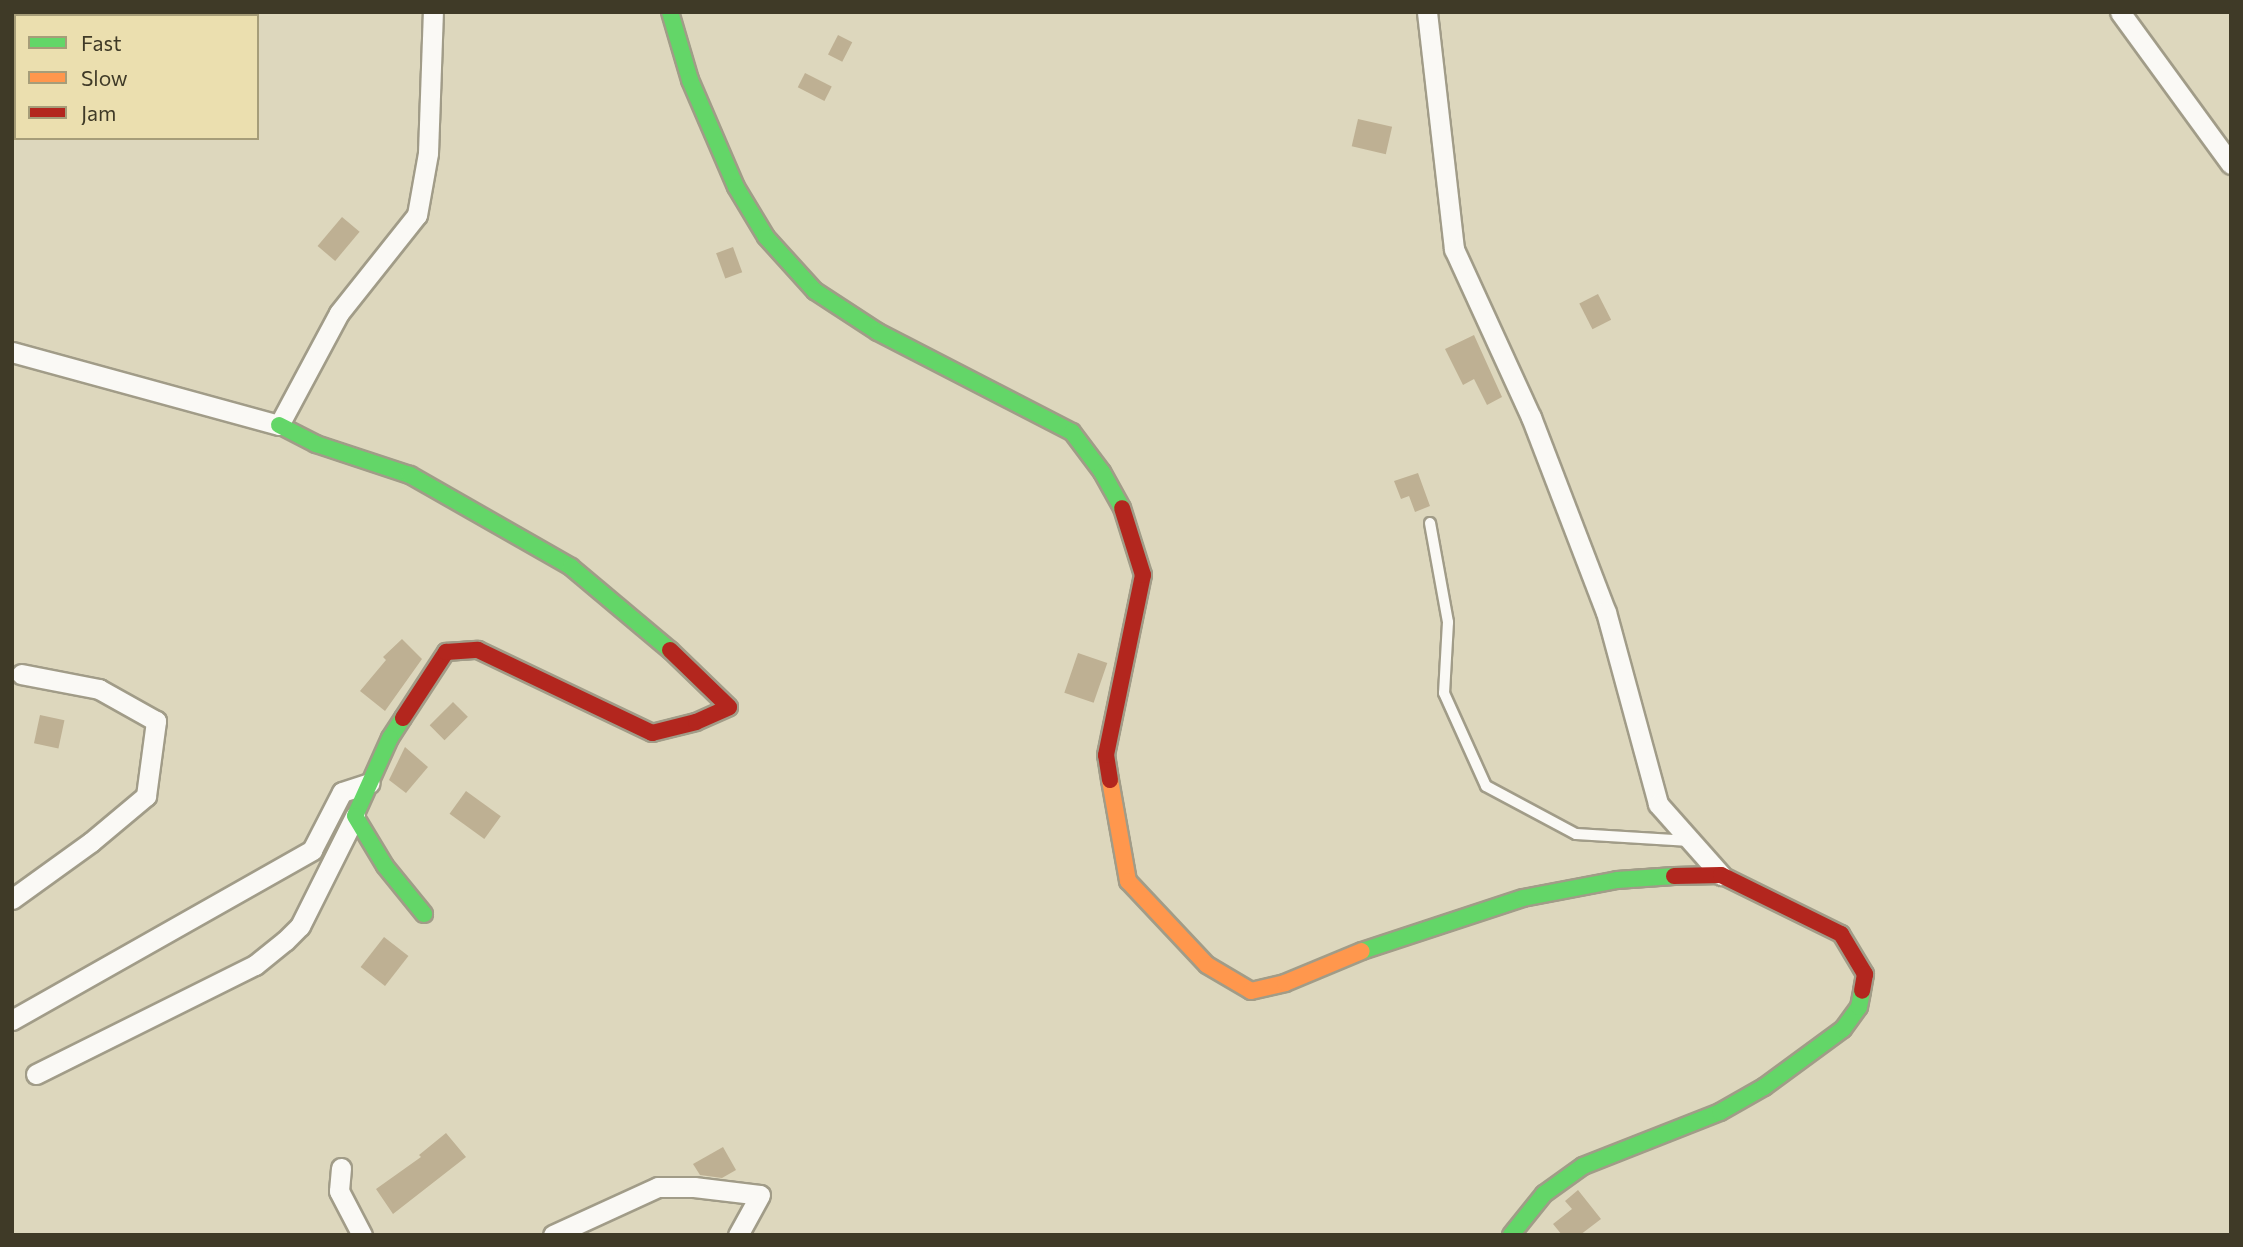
<!DOCTYPE html>
<html>
<head>
<meta charset="utf-8">
<style>
  body { margin:0 }
  #map { position:relative; width:2243px; height:1247px; overflow:hidden; background:#ddd7bd; font-family:Commissioner,sans-serif }
  div>[style] { position:absolute }
  [style*='--x'] { left:calc(var(--x)*1px); top:calc(var(--y)*1px); width:calc(var(--w)*1px); rotate:calc(var(--a)*1deg) }
  .building>* { inset:0; background:#beb093; transform-origin:0 0 }
  .roads { filter:drop-shadow(2px 0 #a19c88) drop-shadow(-2px 0 #a19c88) drop-shadow(0 2px #a19c88) drop-shadow(0 -2px #a19c88) }
  .lane>* { height:10px; margin:-5px; padding:0 5px; transform-origin:5px; border-radius:5px; background:#faf9f5 }
  .street>* { height:19px; margin:-9.5px; padding:0 9.5px; transform-origin:9.5px; border-radius:9.5px; background:#faf9f5 }
  .fast>* { height:16px; margin:-8px; padding:0 8px; transform-origin:8px; border-radius:8px; background:#63d668 }
  .slow>* { height:16px; margin:-8px; padding:0 8px; transform-origin:8px; border-radius:8px; background:#ff974d }
  .jam>* { height:16px; margin:-8px; padding:0 8px; transform-origin:8px; border-radius:8px; background:#b3261e }
  span { translate:-50% -50%; white-space:nowrap; text-align:center; line-height:1.15; -webkit-text-stroke:7px #ebdfaf; paint-order:stroke }
  .frame { position:absolute; inset:0; border:14px solid #3f3a27; pointer-events:none }
  .legend { position:absolute; left:14px; top:14px; width:245px; height:126px; box-sizing:border-box; background:#ebdfaf; border:2px solid #a69d79; margin:0; padding:9px 12px; list-style:none; font-size:21px; color:#3f3a27 }
  .legend li { display:flex; align-items:center; gap:14px; height:35px }
  .legend b { width:35px; border:2px solid #a69d79 }
</style>
</head>
<body>
<div id="map">
  <div class="building">
    <div style="left:838px;top:35px;width:16px;height:22px;rotate:27deg"></div>
    <div style="left:805px;top:73px;width:30px;height:16px;rotate:27deg"></div>
    <div style="left:1358px;top:119px;width:35px;height:28px;rotate:13deg"></div>
    <div style="left:342px;top:217px;width:23px;height:38px;rotate:40deg"></div>
    <div style="left:733px;top:247px;width:27px;height:18px;rotate:70deg"></div>
    <div style="left:1598px;top:294px;width:29px;height:21px;rotate:63deg"></div>
    <div style="clip-path:polygon(1474px 335px,1502px 397px,1487px 405px,1474px 379px,1463px 385px,1445px 349px)"></div>
    <div style="clip-path:polygon(1418px 473px,1430px 506px,1415px 512px,1409px 496px,1401px 499px,1394px 481px)"></div>
    <div style="clip-path:polygon(402px 639px,422px 659px,385px 711px,360px 691px,386px 660px,383px 657px)"></div>
    <div style="left:1078px;top:653px;width:31px;height:42px;rotate:19deg"></div>
    <div style="left:453px;top:702px;width:21px;height:33px;rotate:45deg"></div>
    <div style="left:40px;top:715px;width:25px;height:29px;rotate:12deg"></div>
    <div style="clip-path:polygon(405px 747px,428px 767px,406px 793px,389px 780px)"></div>
    <div style="left:466px;top:791px;width:43px;height:28px;rotate:36deg"></div>
    <div style="left:384px;top:937px;width:31px;height:38px;rotate:38deg"></div>
    <div style="clip-path:polygon(446px 1133px,466px 1157px,393px 1214px,376px 1189px,421px 1157px,419px 1155px)"></div>
    <div style="clip-path:polygon(723px 1147px,736px 1170px,722px 1178px,700px 1175px,693px 1164px)"></div>
    <div style="clip-path:polygon(1578px 1190px,1601px 1219px,1580px 1235px,1562px 1235px,1553px 1224px,1572px 1209px,1565px 1201px)"></div>
  </div>
  <div class="roads">
    <div class="lane">
      <div style="--x:1430;--y:523;--w:101;--a:79.7"></div>
      <div style="--x:1448;--y:622;--w:71;--a:93.2"></div>
      <div style="--x:1444;--y:693;--w:102;--a:65.7"></div>
      <div style="--x:1486;--y:786;--w:102;--a:28.1"></div>
      <div style="--x:1576;--y:834;--w:114;--a:3.5"></div>
    </div>
    <div class="street">
      <div style="--x:1427;--y:12;--w:239;--a:83.5"></div>
      <div style="--x:1454;--y:249;--w:185;--a:65.4"></div>
      <div style="--x:1531;--y:417;--w:209;--a:69"></div>
      <div style="--x:1606;--y:612;--w:199;--a:74.8"></div>
      <div style="--x:1658;--y:804;--w:95;--a:48.4"></div>
      <div style="--x:2120;--y:12;--w:188;--a:53.9"></div>
      <div style="--x:12;--y:352;--w:277;--a:15.3"></div>
      <div style="--x:279;--y:425;--w:127;--a:-61.8"></div>
      <div style="--x:339;--y:313;--w:125;--a:-51.5"></div>
      <div style="--x:417;--y:215;--w:63;--a:-79.9"></div>
      <div style="--x:428;--y:153;--w:141;--a:-88"></div>
      <div style="--x:12;--y:899;--w:97;--a:-35.8"></div>
      <div style="--x:91;--y:842;--w:72;--a:-39.9"></div>
      <div style="--x:146;--y:796;--w:76;--a:-82.4"></div>
      <div style="--x:156;--y:721;--w:65;--a:-150.7"></div>
      <div style="--x:99;--y:689;--w:79;--a:-169.1"></div>
      <div style="--x:12;--y:1020;--w:345;--a:-29.5"></div>
      <div style="--x:312;--y:850;--w:65;--a:-62.7"></div>
      <div style="--x:342;--y:792;--w:29;--a:-18"></div>
      <div style="--x:36;--y:1074;--w:245;--a:-26.5"></div>
      <div style="--x:255;--y:965;--w:38;--a:-39"></div>
      <div style="--x:285;--y:941;--w:21;--a:-45"></div>
      <div style="--x:300;--y:926;--w:123;--a:-63.4"></div>
      <div style="--x:341;--y:1168;--w:23;--a:95"></div>
      <div style="--x:339;--y:1191;--w:50;--a:62.4"></div>
      <div style="--x:553;--y:1235;--w:115;--a:-24.6"></div>
      <div style="--x:658;--y:1187;--w:36;--a:0"></div>
      <div style="--x:694;--y:1187;--w:66;--a:6.9"></div>
      <div style="--x:760;--y:1195;--w:46;--a:118.8"></div>
    </div>
    <div class="fast">
      <div style="--x:670;--y:12;--w:71;--a:73.6"></div>
      <div style="--x:690;--y:80;--w:116;--a:66.7"></div>
      <div style="--x:736;--y:187;--w:58;--a:59"></div>
      <div style="--x:766;--y:237;--w:73;--a:47.8"></div>
      <div style="--x:815;--y:291;--w:75;--a:33.1"></div>
      <div style="--x:878;--y:332;--w:218;--a:27.3"></div>
      <div style="--x:1072;--y:432;--w:50;--a:53.1"></div>
      <div style="--x:1102;--y:472;--w:41;--a:60.9"></div>
      <div style="--x:279;--y:425;--w:42;--a:27.2"></div>
      <div style="--x:316;--y:444;--w:99;--a:18.3"></div>
      <div style="--x:410;--y:475;--w:185;--a:29.7"></div>
      <div style="--x:571;--y:567;--w:129;--a:40"></div>
      <div style="--x:403;--y:718;--w:24;--a:123"></div>
      <div style="--x:390;--y:738;--w:85;--a:114.2"></div>
      <div style="--x:355;--y:816;--w:58;--a:59"></div>
      <div style="--x:385;--y:866;--w:62;--a:50.9"></div>
      <div style="--x:1362;--y:951;--w:169;--a:-18.2"></div>
      <div style="--x:1523;--y:898;--w:96;--a:-10.8"></div>
      <div style="--x:1617;--y:880;--w:57;--a:-4"></div>
      <div style="--x:1511;--y:1235;--w:53;--a:-51.2"></div>
      <div style="--x:1544;--y:1194;--w:48;--a:-35.7"></div>
      <div style="--x:1583;--y:1166;--w:147;--a:-21.5"></div>
      <div style="--x:1720;--y:1112;--w:51;--a:-29.6"></div>
      <div style="--x:1764;--y:1087;--w:98;--a:-36.3"></div>
      <div style="--x:1843;--y:1029;--w:27;--a:-54"></div>
      <div style="--x:1859;--y:1007;--w:16;--a:-79"></div>
    </div>
    <div class="slow">
      <div style="--x:1110;--y:780;--w:103;--a:79.9"></div>
      <div style="--x:1128;--y:881;--w:115;--a:46.8"></div>
      <div style="--x:1207;--y:965;--w:51;--a:30.6"></div>
      <div style="--x:1251;--y:991;--w:35;--a:-13"></div>
      <div style="--x:1285;--y:983;--w:83;--a:-22.6"></div>
    </div>
    <div class="jam">
      <div style="--x:403;--y:718;--w:79;--a:-56.9"></div>
      <div style="--x:446;--y:652;--w:32;--a:-4"></div>
      <div style="--x:478;--y:650;--w:193;--a:25.5"></div>
      <div style="--x:652;--y:733;--w:45;--a:-14"></div>
      <div style="--x:696;--y:722;--w:36;--a:-24"></div>
      <div style="--x:729;--y:707;--w:82;--a:-136"></div>
      <div style="--x:1110;--y:780;--w:25;--a:-99"></div>
      <div style="--x:1106;--y:755;--w:184;--a:-78.4"></div>
      <div style="--x:1143;--y:575;--w:70;--a:-107.4"></div>
      <div style="--x:1674;--y:876;--w:47;--a:-1.2"></div>
      <div style="--x:1721;--y:875;--w:134;--a:26.2"></div>
      <div style="--x:1841;--y:934;--w:47;--a:59"></div>
      <div style="--x:1865;--y:974;--w:17;--a:100"></div>
    </div>
  </div>
  <div class="frame"></div>
  <ul class="legend">
  <li><b style="height:9px;background:#63d668"></b>Fast</li>
  <li><b style="height:9px;background:#ff974d"></b>Slow</li>
  <li><b style="height:9px;background:#b3261e"></b>Jam</li>
  </ul>
</div>
</body>
</html>
